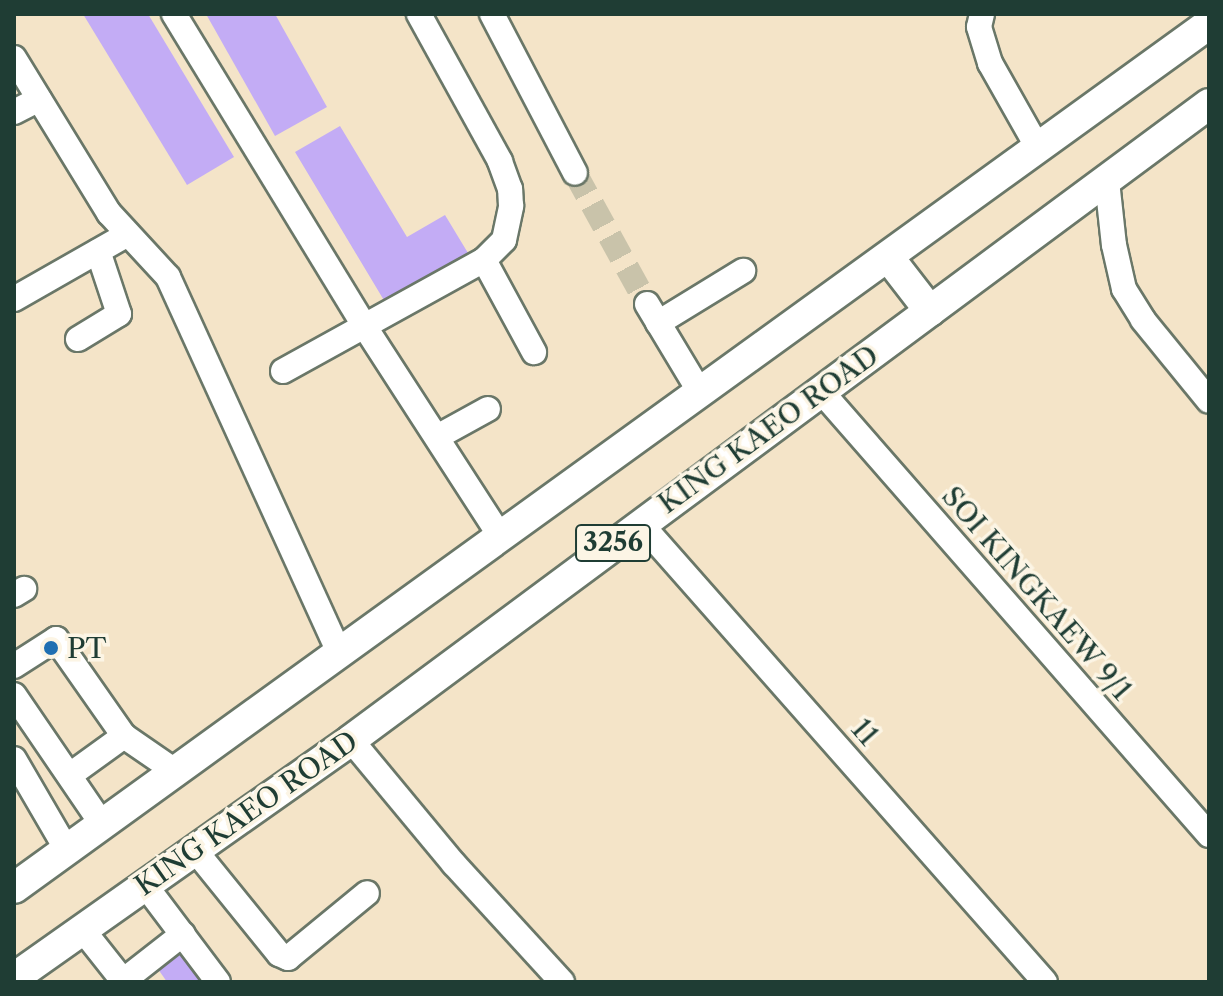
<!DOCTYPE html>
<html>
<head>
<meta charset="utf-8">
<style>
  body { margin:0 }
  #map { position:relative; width:1223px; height:996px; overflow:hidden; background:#f4e4c8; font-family:"Libre Caslon Text",serif }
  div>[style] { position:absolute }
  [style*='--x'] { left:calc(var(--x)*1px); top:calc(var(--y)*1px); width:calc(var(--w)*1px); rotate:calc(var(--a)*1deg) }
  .building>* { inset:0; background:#c3acf5 }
  .minor-tunnel>* { height:24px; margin-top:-12px; transform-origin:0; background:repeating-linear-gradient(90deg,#c9c3aa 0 24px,transparent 0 36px) }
  .roads { filter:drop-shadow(2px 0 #6a7768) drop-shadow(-2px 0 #6a7768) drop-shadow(0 2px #6a7768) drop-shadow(0 -2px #6a7768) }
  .minor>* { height:24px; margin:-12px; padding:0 12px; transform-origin:12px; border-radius:12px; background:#fff }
  .major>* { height:30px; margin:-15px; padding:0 15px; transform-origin:15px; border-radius:15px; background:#fff }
  .dots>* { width:22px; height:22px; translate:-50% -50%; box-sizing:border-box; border:4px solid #fcf5e5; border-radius:50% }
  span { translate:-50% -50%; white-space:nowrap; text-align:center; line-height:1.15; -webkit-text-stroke:7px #fcf5e5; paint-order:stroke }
  .shield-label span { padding:2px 6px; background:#fcf5e5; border:2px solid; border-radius:6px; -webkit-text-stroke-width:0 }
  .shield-label { font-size:26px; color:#1f3d34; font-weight:700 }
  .street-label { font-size:28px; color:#1f3d34 }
  .poi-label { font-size:28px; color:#1f3d34 }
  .left { translate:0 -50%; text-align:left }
  .frame { position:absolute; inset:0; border:16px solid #1f3d34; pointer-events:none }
</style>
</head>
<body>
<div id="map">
  <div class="building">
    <div style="clip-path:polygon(83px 14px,148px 14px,234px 157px,187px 185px)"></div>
    <div style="clip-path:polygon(206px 14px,275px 14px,327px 107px,275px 136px)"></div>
    <div style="clip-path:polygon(340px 126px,407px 237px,445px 215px,468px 253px,385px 302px,295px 152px)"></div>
    <div style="clip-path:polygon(185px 949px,209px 982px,167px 982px,158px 969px)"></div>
  </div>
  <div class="minor-tunnel">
    <div style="--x:575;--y:173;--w:149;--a:61.2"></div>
  </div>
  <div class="roads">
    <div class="minor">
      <div style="--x:174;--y:14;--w:367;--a:58.6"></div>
      <div style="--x:365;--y:327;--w:250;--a:57.1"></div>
      <div style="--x:492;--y:14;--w:179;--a:62.4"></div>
      <div style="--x:982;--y:14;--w:13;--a:103"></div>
      <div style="--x:979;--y:27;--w:38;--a:73"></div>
      <div style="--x:990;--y:63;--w:98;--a:60.5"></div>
      <div style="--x:14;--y:58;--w:182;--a:58.5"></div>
      <div style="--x:109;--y:213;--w:87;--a:47.3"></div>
      <div style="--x:168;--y:277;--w:413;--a:65.5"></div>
      <div style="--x:14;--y:112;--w:28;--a:-27"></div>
      <div style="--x:1107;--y:181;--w:64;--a:83.8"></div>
      <div style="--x:1114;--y:245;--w:45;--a:77.2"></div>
      <div style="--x:1124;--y:289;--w:36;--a:58"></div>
      <div style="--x:1143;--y:320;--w:104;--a:50.8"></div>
      <div style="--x:484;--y:260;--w:105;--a:61.5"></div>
      <div style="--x:14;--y:299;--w:131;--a:-29.7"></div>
      <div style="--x:647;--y:304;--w:105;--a:59"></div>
      <div style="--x:658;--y:323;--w:100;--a:-31.5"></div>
      <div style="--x:78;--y:339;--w:48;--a:-31.4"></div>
      <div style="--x:119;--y:314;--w:66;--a:-108.4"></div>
      <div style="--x:283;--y:371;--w:230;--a:-28.9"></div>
      <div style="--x:484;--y:260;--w:28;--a:-45"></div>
      <div style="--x:504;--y:240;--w:35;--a:-78"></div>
      <div style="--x:511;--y:206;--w:17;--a:-93"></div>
      <div style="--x:510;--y:189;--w:30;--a:-110"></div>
      <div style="--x:500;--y:161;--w:168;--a:-118.9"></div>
      <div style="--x:820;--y:390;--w:591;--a:48.84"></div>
      <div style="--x:437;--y:437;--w:58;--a:-28.8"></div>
      <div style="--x:640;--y:523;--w:612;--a:48.58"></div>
      <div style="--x:14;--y:595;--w:12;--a:-31"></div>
      <div style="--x:14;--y:666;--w:50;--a:-32.7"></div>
      <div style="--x:56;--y:639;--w:118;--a:55"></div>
      <div style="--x:124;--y:736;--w:62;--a:34.5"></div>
      <div style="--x:14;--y:695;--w:156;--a:55.7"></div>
      <div style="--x:351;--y:740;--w:161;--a:50.3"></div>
      <div style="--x:454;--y:864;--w:160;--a:47.5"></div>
      <div style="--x:14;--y:759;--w:105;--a:59.8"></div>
      <div style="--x:70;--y:775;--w:67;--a:-35.8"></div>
      <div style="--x:194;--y:849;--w:135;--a:51"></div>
      <div style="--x:279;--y:954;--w:10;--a:24"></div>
      <div style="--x:288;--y:958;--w:102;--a:-39.4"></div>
      <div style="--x:145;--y:885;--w:121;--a:53"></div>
      <div style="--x:82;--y:929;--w:68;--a:51.6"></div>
      <div style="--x:123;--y:981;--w:76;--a:-38.1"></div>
    </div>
    <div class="major">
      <div style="--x:889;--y:258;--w:67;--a:52.3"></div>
      <div style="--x:14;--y:888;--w:1475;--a:-35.87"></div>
      <div style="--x:14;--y:978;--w:413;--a:-35.2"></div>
      <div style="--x:351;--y:740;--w:1068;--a:-36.55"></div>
    </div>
  </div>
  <div class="dots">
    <div style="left:51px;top:648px;background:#1f6fb2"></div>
  </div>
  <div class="shield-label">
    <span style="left:613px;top:543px">3256</span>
  </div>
  <div class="street-label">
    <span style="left:768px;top:429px;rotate:-36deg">KING KAEO ROAD</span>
    <span style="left:1037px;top:593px;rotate:49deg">SOI KINGKAEW 9/1</span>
    <span style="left:865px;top:732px;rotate:49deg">11</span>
    <span style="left:246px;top:813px;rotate:-35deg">KING KAEO ROAD</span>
  </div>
  <div class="poi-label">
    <span class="left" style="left:67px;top:648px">PT</span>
  </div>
  <div class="frame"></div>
</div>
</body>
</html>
